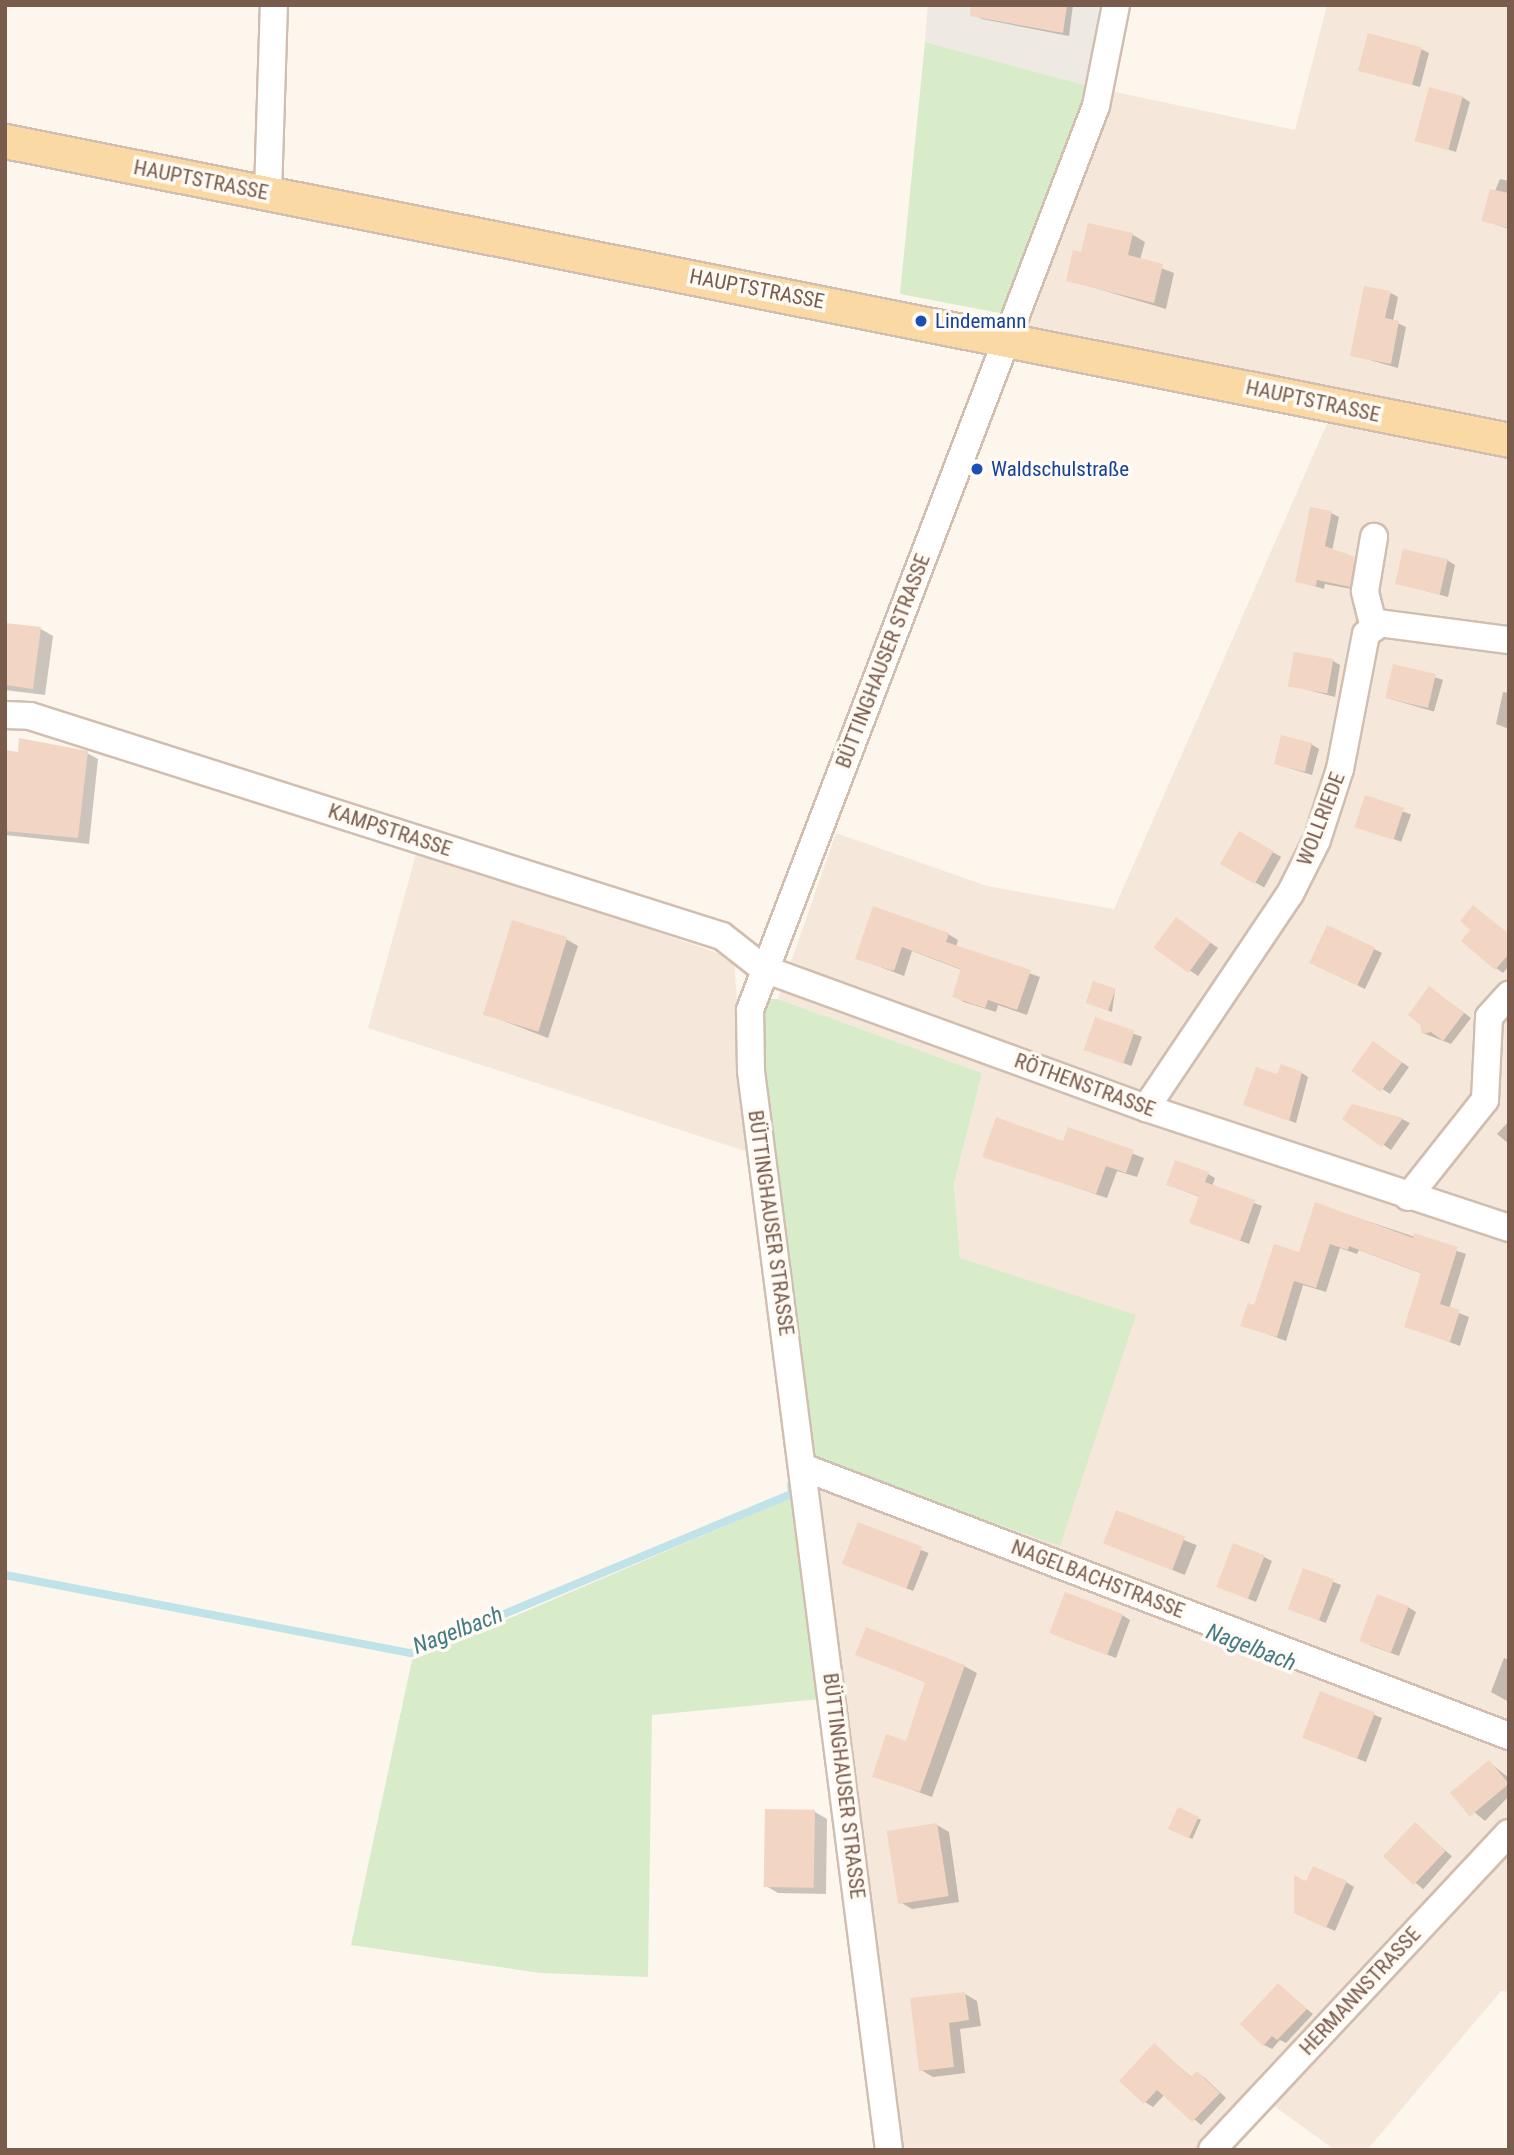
<!DOCTYPE html>
<html>
<head>
<meta charset="utf-8">
<style>
  body { margin:0 }
  #map { position:relative; width:1514px; height:2155px; overflow:hidden; background:#fdf6ec; font-family:"Roboto Condensed",sans-serif }
  div>[style] { position:absolute }
  [style*='--x'] { left:calc(var(--x)*1px); top:calc(var(--y)*1px); width:calc(var(--w)*1px); rotate:calc(var(--a)*1deg) }
  .residential>* { inset:0; background:#f5e8da }
  .industrial>* { inset:0; background:#efe9e4 }
  .green>* { inset:0; background:#d8ecc9 }
  .shadow>* { inset:0; background:#0003; transform-origin:0 0 }
  .stream>* { height:8px; margin:-4px; padding:0 4px; transform-origin:4px; border-radius:4px; background:#bfe3e8 }
  .building>* { inset:0; background:#f3d5c3; transform-origin:0 0 }
  .roads { filter:drop-shadow(2px 0 #d1beb0) drop-shadow(-2px 0 #d1beb0) drop-shadow(0 2px #d1beb0) drop-shadow(0 -2px #d1beb0) }
  .minor>* { height:26px; margin:-13px; padding:0 13px; transform-origin:13px; border-radius:13px; background:#fff }
  .major>* { height:33px; margin:-16.5px; padding:0 16.5px; transform-origin:16.5px; border-radius:16.5px; background:#fbd9a5 }
  .dots>* { width:19px; height:19px; translate:-50% -50%; box-sizing:border-box; border:4px solid #fffaf3; border-radius:50% }
  span { translate:-50% -50%; white-space:nowrap; text-align:center; line-height:1.15; -webkit-text-stroke:7px #fffaf3; paint-order:stroke }
  .street-label { font-size:21px; color:#7a5c4d }
  .transit-label { font-size:21px; color:#164399 }
  .left { translate:0 -50%; text-align:left }
  .water-label { font-size:23px; color:#437c86; font-style:italic }
  .frame { position:absolute; inset:0; border:7px solid #7a5c4d; pointer-events:none }
</style>
</head>
<body>
<div id="map">
  <div class="residential">
    <div style="clip-path:polygon(1327px 5px,1509px 5px,1509px 1992px,1501px 1991px,1367px 2150px,1335px 2150px,1271px 2104px,1229px 2150px,879px 2150px,789px 1451px,960px 1258px,954px 1184px,982px 1073px,778px 999px,836px 833px,987px 886px,1114px 909px,1330px 417px,1028px 355px,1005px 314px,1092px 87px,1295px 130px)"></div>
    <div style="clip-path:polygon(418px 847px,734px 959px,748px 1152px,368px 1028px)"></div>
  </div>
  <div class="industrial">
    <div style="clip-path:polygon(928px 5px,1107px 5px,1092px 87px,925px 42px)"></div>
  </div>
  <div class="green">
    <div style="clip-path:polygon(925px 42px,1092px 87px,1005px 314px,900px 294px)"></div>
    <div style="clip-path:polygon(764px 999px,778px 999px,982px 1073px,954px 1184px,960px 1258px,1136px 1315px,1060px 1546px,814px 1460px,756px 1036px)"></div>
    <div style="clip-path:polygon(795px 1496px,821px 1699px,652px 1715px,648px 1977px,540px 1973px,351px 1945px,412px 1660px)"></div>
  </div>
  <div class="shadow">
    <div style="clip-path:polygon(978px 5px,1073px 5px,1069px 36px,982px 19px,976px 16px)"></div>
    <div style="clip-path:polygon(1421px 49px,1429px 53px,1420px 87px,1361px 70px)"></div>
    <div style="clip-path:polygon(1462px 97px,1470px 102px,1456px 152px,1417px 140px)"></div>
    <div style="clip-path:polygon(1500px 179px,1509px 181px,1509px 229px,1483px 220px)"></div>
    <div style="clip-path:polygon(1089px 225px,1133px 235px,1145px 242px,1140px 260px,1174px 273px,1166px 309px,1068px 280px,1082px 254px)"></div>
    <div style="clip-path:polygon(1391px 293px,1398px 297px,1393px 321px,1406px 327px,1398px 368px,1352px 355px)"></div>
    <div style="clip-path:polygon(1331px 513px,1339px 517px,1332px 551px,1362px 564px,1357px 590px,1325px 584px,1324px 589px,1297px 581px)"></div>
    <div style="clip-path:polygon(1447px 560px,1455px 565px,1448px 597px,1397px 583px)"></div>
    <div style="clip-path:polygon(5px 624px,41px 629px,53px 636px,45px 695px,5px 690px)"></div>
    <div style="clip-path:polygon(1333px 661px,1340px 665px,1335px 697px,1289px 685px)"></div>
    <div style="left:1395px;top:666px;width:50px;height:33px;rotate:16deg"></div>
    <div style="clip-path:polygon(1503px 692px,1509px 693px,1509px 729px,1496px 724px)"></div>
    <div style="clip-path:polygon(1311px 744px,1319px 749px,1312px 775px,1276px 764px)"></div>
    <div style="clip-path:polygon(5px 752px,87px 753px,98px 759px,89px 844px,5px 835px)"></div>
    <div style="left:1366px;top:798px;width:48px;height:29px;rotate:20deg"></div>
    <div style="left:1240px;top:834px;width:47px;height:35px;rotate:29deg"></div>
    <div style="clip-path:polygon(1185px 924px,1218px 948px,1198px 976px,1156px 948px)"></div>
    <div style="clip-path:polygon(1473px 930px,1509px 935px,1509px 966px,1503px 973px,1496px 968px)"></div>
    <div style="clip-path:polygon(948px 934px,958px 940px,956px 947px,1040px 977px,1027px 1015px,998px 1005px,996px 1012px,964px 1002px,954px 996px,962px 970px,912px 951px,904px 976px,857px 958px)"></div>
    <div style="clip-path:polygon(566px 939px,578px 946px,548px 1038px,483px 1013px)"></div>
    <div style="clip-path:polygon(1374px 949px,1382px 953px,1365px 989px,1319px 967px)"></div>
    <div style="clip-path:polygon(1115px 990px,1112px 1012px,1091px 1004px)"></div>
    <div style="clip-path:polygon(1437px 993px,1471px 1018px,1451px 1044px,1423px 1033px)"></div>
    <div style="left:1096px;top:1020px;width:49px;height:31px;rotate:20deg"></div>
    <div style="clip-path:polygon(1381px 1048px,1409px 1067px,1390px 1094px,1354px 1070px)"></div>
    <div style="clip-path:polygon(1302px 1073px,1308px 1077px,1296px 1123px,1245px 1104px,1278px 1077px)"></div>
    <div style="clip-path:polygon(1353px 1106px,1402px 1119px,1410px 1123px,1391px 1150px,1345px 1118px)"></div>
    <div style="clip-path:polygon(1509px 1121px,1509px 1144px,1497px 1134px)"></div>
    <div style="clip-path:polygon(1069px 1129px,1144px 1158px,1137px 1177px,1117px 1171px,1107px 1198px,984px 1156px,1064px 1143px)"></div>
    <div style="clip-path:polygon(1208px 1174px,1215px 1178px,1212px 1187px,1262px 1206px,1249px 1244px,1191px 1222px,1200px 1197px,1176px 1188px)"></div>
    <div style="clip-path:polygon(1316px 1204px,1466px 1254px,1449px 1309px,1469px 1317px,1460px 1346px,1406px 1326px,1423px 1274px,1359px 1250px,1357px 1254px,1340px 1248px,1326px 1292px,1303px 1285px,1286px 1341px,1243px 1325px,1300px 1254px)"></div>
    <div style="left:1117px;top:1513px;width:86px;height:32px;rotate:22deg"></div>
    <div style="left:859px;top:1525px;width:75px;height:41px;rotate:22deg"></div>
    <div style="clip-path:polygon(1264px 1557px,1272px 1561px,1256px 1602px,1219px 1587px)"></div>
    <div style="left:1304px;top:1570px;width:40px;height:41px;rotate:22deg"></div>
    <div style="clip-path:polygon(1408px 1607px,1416px 1612px,1399px 1656px,1369px 1645px)"></div>
    <div style="clip-path:polygon(1122px 1615px,1130px 1620px,1116px 1658px,1060px 1637px)"></div>
    <div style="clip-path:polygon(858px 1654px,964px 1666px,977px 1673px,932px 1797px,874px 1776px,907px 1743px,927px 1683px)"></div>
    <div style="clip-path:polygon(1504px 1658px,1509px 1660px,1509px 1702px,1491px 1692px)"></div>
    <div style="clip-path:polygon(1321px 1693px,1382px 1718px,1366px 1762px,1312px 1741px)"></div>
    <div style="clip-path:polygon(1489px 1762px,1509px 1778px,1509px 1796px,1485px 1821px,1456px 1797px)"></div>
    <div style="left:1179px;top:1810px;width:24px;height:21px;rotate:24deg"></div>
    <div style="clip-path:polygon(815px 1812px,827px 1819px,826px 1894px,778px 1893px,766px 1886px)"></div>
    <div style="left:1415px;top:1824px;width:49px;height:44px;rotate:41deg"></div>
    <div style="clip-path:polygon(937px 1825px,949px 1832px,959px 1902px,912px 1909px,900px 1902px)"></div>
    <div style="clip-path:polygon(1346px 1882px,1354px 1887px,1335px 1931px,1304px 1917px,1307px 1883px)"></div>
    <div style="clip-path:polygon(1278px 1985px,1313px 2014px,1286px 2043px,1280px 2040px,1272px 2049px,1264px 2045px)"></div>
    <div style="clip-path:polygon(965px 1994px,977px 2001px,981px 2026px,960px 2029px,965px 2073px,933px 2077px,921px 2070px)"></div>
    <div style="clip-path:polygon(1154px 2046px,1193px 2078px,1197px 2074px,1205px 2078px,1226px 2098px,1201px 2125px,1165px 2094px,1153px 2107px,1145px 2102px)"></div>
  </div>
  <div class="stream">
    <div style="--x:5;--y:1575;--w:413;--a:10.9"></div>
    <div style="--x:411;--y:1653;--w:413;--a:-22.7"></div>
    <div style="--x:792;--y:1494;--w:9;--a:-96"></div>
  </div>
  <div class="building">
    <div style="clip-path:polygon(971px 5px,1067px 5px,1063px 33px,970px 16px)"></div>
    <div style="left:1368px;top:33px;width:56px;height:39px;rotate:15deg"></div>
    <div style="left:1429px;top:87px;width:35px;height:56px;rotate:15deg"></div>
    <div style="clip-path:polygon(1490px 189px,1509px 193px,1509px 228px,1481px 221px)"></div>
    <div style="clip-path:polygon(1088px 223px,1133px 233px,1128px 255px,1163px 264px,1154px 303px,1066px 281px,1073px 250px,1081px 252px)"></div>
    <div style="clip-path:polygon(1364px 286px,1391px 291px,1385px 318px,1399px 321px,1391px 364px,1350px 356px)"></div>
    <div style="clip-path:polygon(1310px 507px,1332px 511px,1325px 546px,1355px 557px,1350px 587px,1317px 580px,1316px 586px,1295px 582px)"></div>
    <div style="left:1403px;top:549px;width:46px;height:36px;rotate:13deg"></div>
    <div style="clip-path:polygon(5px 623px,41px 627px,33px 689px,5px 685px)"></div>
    <div style="left:1294px;top:652px;width:40px;height:35px;rotate:10deg"></div>
    <div style="left:1393px;top:664px;width:44px;height:35px;rotate:13deg"></div>
    <div style="left:1281px;top:735px;width:32px;height:30px;rotate:14deg"></div>
    <div style="clip-path:polygon(19px 738px,88px 751px,78px 838px,5px 831px,5px 750px,18px 752px)"></div>
    <div style="left:1365px;top:795px;width:41px;height:34px;rotate:18deg"></div>
    <div style="left:1239px;top:831px;width:40px;height:38px;rotate:30deg"></div>
    <div style="clip-path:polygon(1473px 905px,1509px 934px,1509px 954px,1495px 970px,1461px 941px,1470px 930px,1460px 921px)"></div>
    <div style="clip-path:polygon(873px 906px,949px 933px,946px 942px,1031px 970px,1017px 1010px,988px 1000px,985px 1008px,952px 997px,961px 969px,902px 947px,894px 971px,855px 959px)"></div>
    <div style="left:1176px;top:917px;width:43px;height:38px;rotate:36deg"></div>
    <div style="left:512px;top:920px;width:58px;height:99px;rotate:17deg"></div>
    <div style="left:1327px;top:925px;width:53px;height:42px;rotate:25deg"></div>
    <div style="left:1093px;top:981px;width:24px;height:23px;rotate:19deg"></div>
    <div style="clip-path:polygon(1429px 986px,1464px 1013px,1443px 1041px,1431px 1032px,1422px 1034px,1420px 1025px,1408px 1015px)"></div>
    <div style="left:1095px;top:1017px;width:42px;height:35px;rotate:19deg"></div>
    <div style="left:1373px;top:1041px;width:36px;height:37px;rotate:36deg"></div>
    <div style="clip-path:polygon(1281px 1064px,1302px 1072px,1289px 1121px,1243px 1105px,1256px 1067px,1277px 1074px)"></div>
    <div style="clip-path:polygon(1352px 1104px,1403px 1118px,1382px 1147px,1342px 1119px)"></div>
    <div style="clip-path:polygon(996px 1117px,1063px 1141px,1068px 1127px,1134px 1150px,1126px 1173px,1106px 1166px,1096px 1194px,982px 1157px)"></div>
    <div style="clip-path:polygon(1175px 1160px,1209px 1172px,1205px 1182px,1255px 1200px,1240px 1241px,1189px 1223px,1199px 1196px,1166px 1185px)"></div>
    <div style="clip-path:polygon(1315px 1202px,1413px 1238px,1414px 1233px,1458px 1247px,1440px 1304px,1460px 1310px,1450px 1342px,1404px 1327px,1421px 1273px,1349px 1246px,1348px 1250px,1330px 1244px,1316px 1288px,1294px 1281px,1277px 1337px,1240px 1326px,1248px 1303px,1254px 1305px,1274px 1244px,1299px 1252px)"></div>
    <div style="left:1116px;top:1510px;width:74px;height:36px;rotate:21deg"></div>
    <div style="left:858px;top:1522px;width:69px;height:45px;rotate:21deg"></div>
    <div style="left:1233px;top:1543px;width:34px;height:47px;rotate:21deg"></div>
    <div style="left:1303px;top:1568px;width:33px;height:44px;rotate:20deg"></div>
    <div style="left:1065px;top:1592px;width:62px;height:44px;rotate:21deg"></div>
    <div style="left:1377px;top:1594px;width:34px;height:50px;rotate:21deg"></div>
    <div style="clip-path:polygon(866px 1627px,965px 1665px,920px 1792px,872px 1777px,886px 1734px,906px 1741px,925px 1682px,855px 1655px)"></div>
    <div style="left:1320px;top:1691px;width:59px;height:50px;rotate:21deg"></div>
    <div style="left:1489px;top:1760px;width:31px;height:51px;rotate:50deg"></div>
    <div style="left:1178px;top:1807px;width:23px;height:24px;rotate:25deg"></div>
    <div style="left:765px;top:1809px;width:50px;height:78px;rotate:1deg"></div>
    <div style="left:1415px;top:1822px;width:42px;height:47px;rotate:43deg"></div>
    <div style="left:937px;top:1823px;width:74px;height:51px;rotate:81deg"></div>
    <div style="clip-path:polygon(1313px 1866px,1347px 1881px,1326px 1928px,1294px 1913px,1294px 1875px,1306px 1881px)"></div>
    <div style="clip-path:polygon(1278px 1983px,1307px 2009px,1277px 2040px,1272px 2036px,1263px 2046px,1240px 2024px)"></div>
    <div style="clip-path:polygon(965px 1992px,969px 2020px,949px 2023px,954px 2067px,919px 2071px,910px 1998px)"></div>
    <div style="clip-path:polygon(1154px 2043px,1191px 2077px,1197px 2071px,1220px 2093px,1192px 2122px,1157px 2090px,1144px 2104px,1119px 2081px)"></div>
  </div>
  <div class="roads">
    <div class="minor">
      <div style="--x:268;--y:193;--w:188;--a:-88.2"></div>
      <div style="--x:1374;--y:628;--w:38;--a:-104"></div>
      <div style="--x:1365;--y:591;--w:55;--a:-80.5"></div>
      <div style="--x:5;--y:715;--w:25;--a:2"></div>
      <div style="--x:30;--y:716;--w:726;--a:17.64"></div>
      <div style="--x:722;--y:936;--w:53;--a:38.2"></div>
      <div style="--x:764;--y:969;--w:407;--a:20"></div>
      <div style="--x:1146;--y:1108;--w:382;--a:18.3"></div>
      <div style="--x:1146;--y:1108;--w:258;--a:-56.1"></div>
      <div style="--x:1290;--y:894;--w:60;--a:-63.4"></div>
      <div style="--x:1317;--y:840;--w:75;--a:-72.1"></div>
      <div style="--x:1340;--y:769;--w:137;--a:-79.1"></div>
      <div style="--x:1366;--y:634;--w:17;--a:-40"></div>
      <div style="--x:1379;--y:623;--w:131;--a:7.5"></div>
      <div style="--x:1408;--y:1197;--w:124;--a:-51.6"></div>
      <div style="--x:1485;--y:1100;--w:83;--a:-87.2"></div>
      <div style="--x:1489;--y:1017;--w:30;--a:-48"></div>
      <div style="--x:805;--y:1468;--w:753;--a:20.84"></div>
      <div style="--x:889;--y:2150;--w:1088;--a:-97.29"></div>
      <div style="--x:751;--y:1071;--w:61;--a:-90.9"></div>
      <div style="--x:750;--y:1010;--w:968;--a:-69.06"></div>
      <div style="--x:1096;--y:106;--w:103;--a:-78.8"></div>
      <div style="--x:1212;--y:2150;--w:434;--a:-46.9"></div>
    </div>
    <div class="major">
      <div style="--x:5;--y:141;--w:1533;--a:11.24"></div>
    </div>
  </div>
  <div class="dots">
    <div style="left:921px;top:321px;background:#1a4fb4"></div>
    <div style="left:977px;top:469px;background:#1a4fb4"></div>
  </div>
  <div class="street-label">
    <span style="left:201px;top:180px;rotate:11deg">HAUPTSTRASSE</span>
    <span style="left:757px;top:289px;rotate:11deg">HAUPTSTRASSE</span>
    <span style="left:1313px;top:401px;rotate:12deg">HAUPTSTRASSE</span>
    <span style="left:883px;top:661px;rotate:-69deg">BÜTTINGHAUSER STRASSE</span>
    <span style="left:1321px;top:819px;rotate:-69deg">WOLLRIEDE</span>
    <span style="left:390px;top:830px;rotate:18deg">KAMPSTRASSE</span>
    <span style="left:1085px;top:1085px;rotate:20deg">RÖTHENSTRASSE</span>
    <span style="left:771px;top:1223px;rotate:82deg">BÜTTINGHAUSER STRASSE</span>
    <span style="left:1098px;top:1579px;rotate:21deg">NAGELBACHSTRASSE</span>
    <span style="left:844px;top:1786px;rotate:83deg">BÜTTINGHAUSER STRASSE</span>
    <span style="left:1360px;top:1991px;rotate:-47deg">HERMANNSTRASSE</span>
  </div>
  <div class="transit-label">
    <span class="left" style="left:935px;top:321px">Lindemann</span>
    <span class="left" style="left:991px;top:469px">Waldschulstraße</span>
  </div>
  <div class="water-label">
    <span style="left:458px;top:1631px;rotate:-21deg">Nagelbach</span>
    <span style="left:1251px;top:1648px;rotate:21deg">Nagelbach</span>
  </div>
  <div class="frame"></div>
</div>
</body>
</html>
